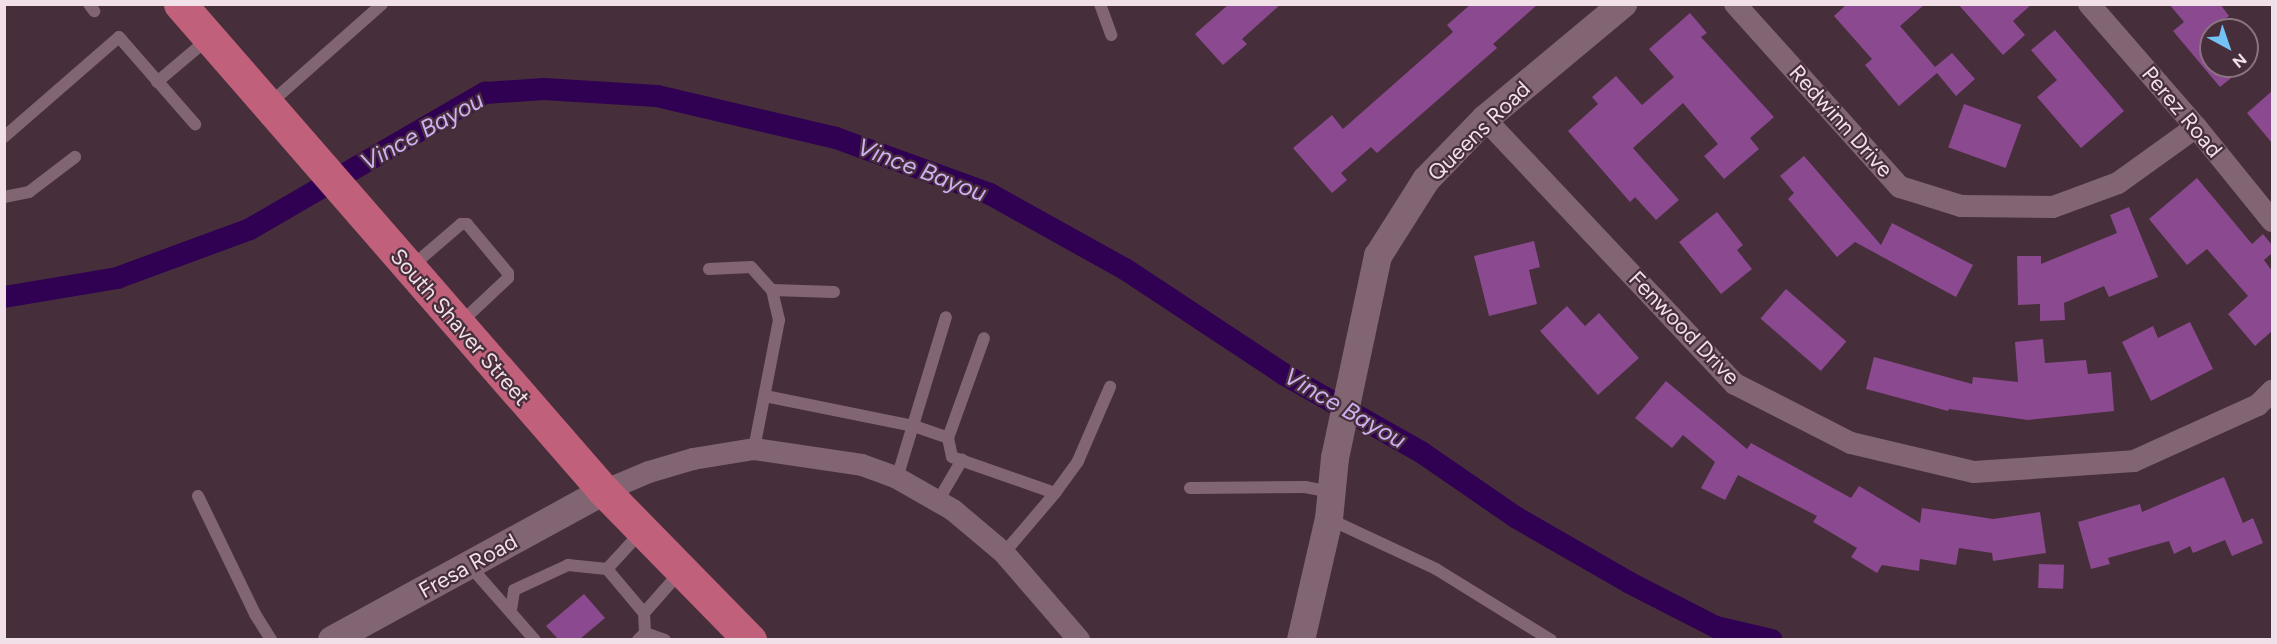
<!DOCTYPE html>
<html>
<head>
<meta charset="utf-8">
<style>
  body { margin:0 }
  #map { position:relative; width:2277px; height:644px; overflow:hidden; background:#472e3b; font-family:Figtree,sans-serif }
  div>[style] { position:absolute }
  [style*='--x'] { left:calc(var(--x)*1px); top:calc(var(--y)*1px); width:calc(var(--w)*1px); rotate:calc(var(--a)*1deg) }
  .canal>* { height:22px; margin:-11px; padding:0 11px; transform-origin:11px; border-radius:11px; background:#300152 }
  .building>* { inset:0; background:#8b498f; transform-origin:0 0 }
  .service>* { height:12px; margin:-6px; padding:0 6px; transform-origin:6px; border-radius:6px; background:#826573 }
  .minor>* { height:22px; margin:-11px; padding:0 11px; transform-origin:11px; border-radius:11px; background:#826573 }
  .tertiary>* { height:28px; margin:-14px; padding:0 14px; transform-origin:14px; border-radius:14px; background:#826573 }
  .primary>* { height:33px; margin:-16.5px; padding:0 16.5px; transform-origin:16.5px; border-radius:16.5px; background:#c0607b }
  span { translate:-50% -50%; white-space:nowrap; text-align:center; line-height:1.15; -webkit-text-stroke:4.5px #472e3b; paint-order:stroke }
  .street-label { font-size:22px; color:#f1e0e8 }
  .water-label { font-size:24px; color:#cdb1f2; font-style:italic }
  .frame { position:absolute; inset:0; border:6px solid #f1e0e8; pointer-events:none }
  .north { position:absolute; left:2199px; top:18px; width:60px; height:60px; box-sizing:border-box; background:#472e3b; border:2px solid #8b7580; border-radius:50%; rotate:140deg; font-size:16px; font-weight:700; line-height:24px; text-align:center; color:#f1e0e8 }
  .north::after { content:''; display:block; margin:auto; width:21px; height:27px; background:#73c1f5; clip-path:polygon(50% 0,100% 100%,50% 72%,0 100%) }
</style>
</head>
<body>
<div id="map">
  <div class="canal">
    <div style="--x:4;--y:297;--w:115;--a:-9.5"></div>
    <div style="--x:117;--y:278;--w:142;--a:-20.2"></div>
    <div style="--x:250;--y:229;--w:272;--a:-30.1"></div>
    <div style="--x:485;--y:93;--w:59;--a:-3.9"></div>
    <div style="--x:544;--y:89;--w:113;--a:3.5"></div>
    <div style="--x:657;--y:96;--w:184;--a:13.2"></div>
    <div style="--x:836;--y:138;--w:164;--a:20"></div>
    <div style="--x:990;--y:194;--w:154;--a:29.1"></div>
    <div style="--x:1125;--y:269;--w:192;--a:33.5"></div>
    <div style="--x:1285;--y:375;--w:156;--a:29.5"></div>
    <div style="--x:1421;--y:452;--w:116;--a:34.5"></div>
    <div style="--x:1517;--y:518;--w:130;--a:29.9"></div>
    <div style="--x:1630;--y:583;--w:97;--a:27.1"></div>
    <div style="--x:1716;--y:627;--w:57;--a:13.1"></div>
  </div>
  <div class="building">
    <div style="clip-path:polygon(1229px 4px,1281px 4px,1242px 39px,1247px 44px,1223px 65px,1195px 34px)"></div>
    <div style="clip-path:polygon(1471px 4px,1538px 4px,1493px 44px,1497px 48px,1377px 153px,1371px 147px,1341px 173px,1347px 180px,1332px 193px,1293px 148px,1332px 115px,1343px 129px,1453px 32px,1447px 25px)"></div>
    <div style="clip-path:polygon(1847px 4px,1925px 4px,1900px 26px,1935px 67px,1952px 53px,1975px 79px,1956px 96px,1937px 73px,1899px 106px,1865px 65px,1872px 59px,1834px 16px)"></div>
    <div style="clip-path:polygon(1958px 4px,2032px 4px,2013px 21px,2025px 35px,2003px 55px)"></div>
    <div style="clip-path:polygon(2169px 4px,2220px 4px,2229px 16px,2211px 30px,2211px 66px,2246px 66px,2220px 87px,2173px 31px,2184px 22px)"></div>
    <div style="clip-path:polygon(1690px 13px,1707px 33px,1701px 37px,1774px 117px,1750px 138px,1759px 149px,1724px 179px,1704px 156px,1718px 144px,1683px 103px,1633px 148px,1679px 200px,1656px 220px,1635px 197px,1630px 202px,1568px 131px,1598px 104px,1592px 97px,1616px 76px,1642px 105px,1674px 77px,1649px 49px)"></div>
    <div style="clip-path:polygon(2055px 30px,2124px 111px,2081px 148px,2037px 97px,2057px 80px,2031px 50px)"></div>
    <div style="clip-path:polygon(2272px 91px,2272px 143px,2247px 113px)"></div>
    <div style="left:1964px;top:104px;width:61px;height:46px;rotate:20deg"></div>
    <div style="clip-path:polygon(1804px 156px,1881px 245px,1892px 223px,1973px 265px,1956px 297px,1855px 242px,1837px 257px,1788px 199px,1794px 193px,1780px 176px)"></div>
    <div style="clip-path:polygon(2197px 178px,2252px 244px,2263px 234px,2272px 245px,2272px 253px,2264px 260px,2272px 271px,2272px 331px,2255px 346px,2228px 314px,2248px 296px,2207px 249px,2187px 265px,2149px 219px)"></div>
    <div style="clip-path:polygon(2129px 207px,2158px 277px,2109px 297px,2104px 286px,2064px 303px,2065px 320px,2040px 321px,2040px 304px,2018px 305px,2017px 256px,2041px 256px,2041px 264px,2117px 233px,2110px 215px)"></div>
    <div style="clip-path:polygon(1717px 212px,1743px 245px,1737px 250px,1752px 269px,1721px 294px,1679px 242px)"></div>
    <div style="clip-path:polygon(1534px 241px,1540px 267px,1529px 270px,1537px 304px,1489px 316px,1474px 256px)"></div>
    <div style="left:1786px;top:289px;width:80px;height:39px;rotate:41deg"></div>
    <div style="clip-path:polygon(1567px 306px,1585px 326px,1599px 313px,1639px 358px,1598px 395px,1540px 331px)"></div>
    <div style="clip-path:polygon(2190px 322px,2213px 369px,2151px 401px,2122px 342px,2153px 326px,2158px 338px)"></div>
    <div style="clip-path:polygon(2043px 339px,2045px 363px,2086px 360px,2088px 374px,2111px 372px,2114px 411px,2028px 420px,1949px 409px,1948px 411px,1866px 389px,1874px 357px,1972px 384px,1973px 377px,2018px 382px,2015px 342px)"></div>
    <div style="clip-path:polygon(1666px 381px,1747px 449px,1751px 443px,1851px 498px,1859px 486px,1920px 523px,1922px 508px,1993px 519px,2040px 512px,2046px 553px,1993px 561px,1992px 553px,1959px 548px,1956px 565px,1920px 559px,1919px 571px,1882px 565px,1877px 573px,1851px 557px,1857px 548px,1813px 522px,1817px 516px,1738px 475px,1725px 500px,1701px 488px,1715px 462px,1683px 435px,1672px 448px,1635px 418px)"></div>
    <div style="clip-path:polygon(2224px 477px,2243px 523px,2253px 518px,2263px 543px,2232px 556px,2225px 540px,2193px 553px,2190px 546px,2174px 554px,2169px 541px,2108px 558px,2110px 564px,2091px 569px,2078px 522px,2140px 504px,2142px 512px)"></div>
    <div style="left:2039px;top:564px;width:25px;height:24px;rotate:2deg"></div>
    <div style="clip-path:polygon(584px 594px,605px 618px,580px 639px,558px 639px,546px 626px)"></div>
  </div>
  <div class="service">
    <div style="--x:89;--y:4;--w:9;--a:54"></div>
    <div style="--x:1100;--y:4;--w:33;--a:70"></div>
    <div style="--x:157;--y:82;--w:68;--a:-40.2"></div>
    <div style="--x:268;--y:105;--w:152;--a:-41.5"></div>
    <div style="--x:4;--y:137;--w:152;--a:-41"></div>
    <div style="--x:119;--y:37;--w:116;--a:48.9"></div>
    <div style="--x:4;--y:197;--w:25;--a:-11"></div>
    <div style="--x:29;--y:192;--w:58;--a:-37.3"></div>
    <div style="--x:411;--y:267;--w:66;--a:-40.7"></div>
    <div style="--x:461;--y:224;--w:6;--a:0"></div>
    <div style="--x:467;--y:224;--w:64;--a:50.1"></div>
    <div style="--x:508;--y:273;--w:5;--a:90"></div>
    <div style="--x:508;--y:278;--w:67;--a:136.8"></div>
    <div style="--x:709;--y:269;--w:42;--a:-2.7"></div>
    <div style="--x:751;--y:267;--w:31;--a:48"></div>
    <div style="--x:772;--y:290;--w:31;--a:77"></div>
    <div style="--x:779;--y:320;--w:131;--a:101"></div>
    <div style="--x:772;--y:290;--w:62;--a:1.8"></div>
    <div style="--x:765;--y:396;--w:152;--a:11.4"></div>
    <div style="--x:914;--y:426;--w:36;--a:19"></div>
    <div style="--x:948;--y:438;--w:19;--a:78"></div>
    <div style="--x:952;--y:457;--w:109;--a:19.3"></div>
    <div style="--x:948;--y:438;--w:106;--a:-70.2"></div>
    <div style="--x:897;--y:478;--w:168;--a:-73.1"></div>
    <div style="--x:1190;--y:488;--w:115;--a:-0.5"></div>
    <div style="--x:1305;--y:487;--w:26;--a:11"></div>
    <div style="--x:198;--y:496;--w:131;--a:64.2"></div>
    <div style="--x:255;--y:614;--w:31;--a:58"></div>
    <div style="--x:938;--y:501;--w:48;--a:-59.7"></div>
    <div style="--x:1329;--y:519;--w:118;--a:25"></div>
    <div style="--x:1436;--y:569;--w:135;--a:31.7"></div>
    <div style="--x:1004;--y:553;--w:79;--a:-49.6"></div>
    <div style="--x:1055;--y:493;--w:39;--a:-54"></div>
    <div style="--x:1078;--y:461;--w:81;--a:-66.6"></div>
    <div style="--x:469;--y:565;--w:100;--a:48.7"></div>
    <div style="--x:607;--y:569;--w:50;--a:-47.4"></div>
    <div style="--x:511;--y:610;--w:20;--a:-81"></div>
    <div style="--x:514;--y:590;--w:60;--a:-24.8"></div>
    <div style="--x:568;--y:565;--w:39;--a:6"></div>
    <div style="--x:607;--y:569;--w:57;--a:49.9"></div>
    <div style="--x:644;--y:613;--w:20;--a:87"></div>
    <div style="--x:645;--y:633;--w:10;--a:135"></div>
    <div style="--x:644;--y:613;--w:56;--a:-48.6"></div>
    <div style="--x:645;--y:633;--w:21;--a:19"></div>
  </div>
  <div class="minor">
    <div style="--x:1735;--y:4;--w:246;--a:48"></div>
    <div style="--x:1900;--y:187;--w:64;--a:17.3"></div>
    <div style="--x:1961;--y:206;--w:92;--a:0.6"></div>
    <div style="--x:2053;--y:207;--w:69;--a:-20.3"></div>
    <div style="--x:2118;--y:183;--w:96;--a:-35.7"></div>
    <div style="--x:2089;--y:4;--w:163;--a:49"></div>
    <div style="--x:2196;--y:127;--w:121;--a:51"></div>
    <div style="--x:1485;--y:119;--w:364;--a:46.7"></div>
    <div style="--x:1735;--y:384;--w:130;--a:27"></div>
    <div style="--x:1851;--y:443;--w:126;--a:13.3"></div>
    <div style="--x:1974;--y:472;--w:160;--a:-3.9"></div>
    <div style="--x:2134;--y:461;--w:136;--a:-24.3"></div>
    <div style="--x:2258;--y:405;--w:20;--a:-45"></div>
    <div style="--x:604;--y:491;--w:49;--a:-22.9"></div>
    <div style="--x:649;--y:472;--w:46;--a:-16.5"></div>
    <div style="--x:693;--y:459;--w:62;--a:-9.3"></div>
    <div style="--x:754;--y:449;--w:109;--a:8.4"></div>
    <div style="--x:862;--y:465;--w:37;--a:20"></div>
    <div style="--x:897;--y:478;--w:64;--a:29.7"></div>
    <div style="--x:953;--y:510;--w:67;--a:40.1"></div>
    <div style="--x:1004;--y:553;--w:115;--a:49.2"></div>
  </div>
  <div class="tertiary">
    <div style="--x:332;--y:640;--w:310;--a:-28.7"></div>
    <div style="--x:1301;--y:640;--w:124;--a:-77"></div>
    <div style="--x:1329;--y:519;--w:61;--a:-84.4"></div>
    <div style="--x:1335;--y:458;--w:207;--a:-78"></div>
    <div style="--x:1378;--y:256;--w:90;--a:-57.7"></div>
    <div style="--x:1426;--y:180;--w:85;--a:-46"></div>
    <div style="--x:1485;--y:119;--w:180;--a:-39.8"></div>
  </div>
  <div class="primary">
    <div style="--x:180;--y:4;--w:646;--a:48.96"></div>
    <div style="--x:604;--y:491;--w:209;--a:45.6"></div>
  </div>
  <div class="street-label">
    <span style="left:2182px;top:112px;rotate:50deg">Perez Road</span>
    <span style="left:1841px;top:121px;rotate:48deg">Redwinn Drive</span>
    <span style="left:1479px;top:131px;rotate:-44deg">Queens Road</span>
    <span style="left:460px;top:327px;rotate:49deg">South Shaver Street</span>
    <span style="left:1684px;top:328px;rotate:46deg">Fenwood Drive</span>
    <span style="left:468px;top:566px;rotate:-29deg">Fresa Road</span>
  </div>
  <div class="water-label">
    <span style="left:422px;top:131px;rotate:-29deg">Vince Bayou</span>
    <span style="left:922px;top:170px;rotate:21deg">Vince Bayou</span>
    <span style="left:1345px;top:408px;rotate:30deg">Vince Bayou</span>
  </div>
  <div class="frame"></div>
  <div class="north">N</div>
</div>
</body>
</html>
